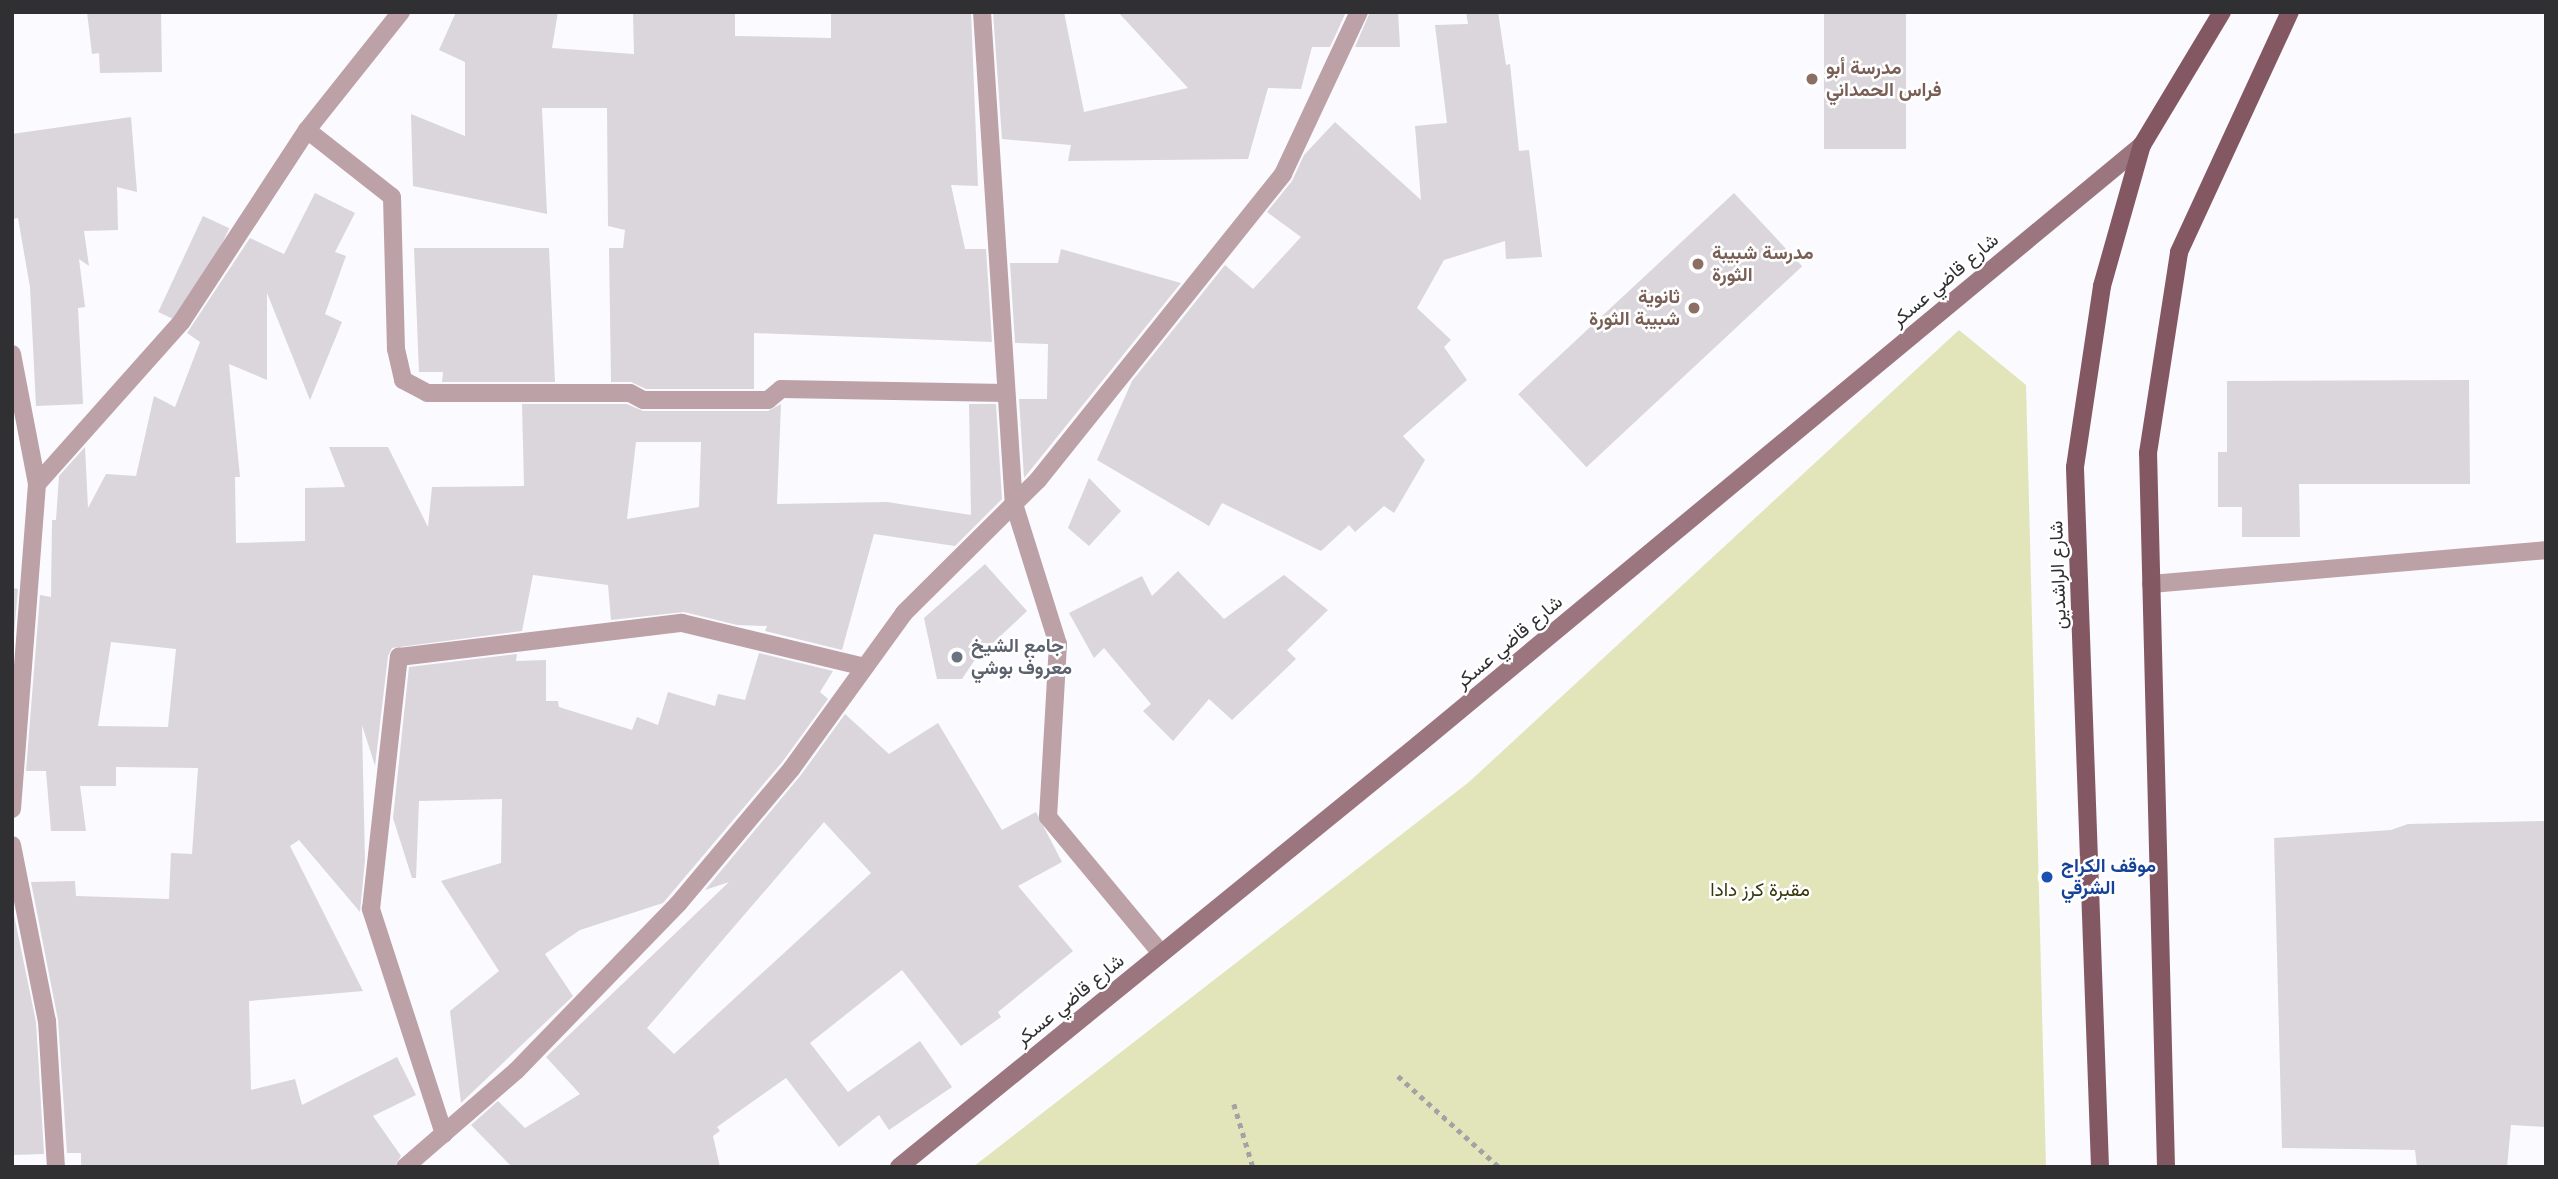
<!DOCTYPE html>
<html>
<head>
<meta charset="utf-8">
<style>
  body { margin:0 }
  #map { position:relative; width:2558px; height:1179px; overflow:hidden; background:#fafaff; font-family:"Open Sans",Vazirmatn,sans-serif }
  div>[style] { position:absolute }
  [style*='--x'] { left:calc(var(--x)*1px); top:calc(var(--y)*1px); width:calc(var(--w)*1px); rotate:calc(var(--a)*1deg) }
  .green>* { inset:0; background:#e2e5b9 }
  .building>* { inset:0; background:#dad6dc; transform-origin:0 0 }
  .path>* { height:4.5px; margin-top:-2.25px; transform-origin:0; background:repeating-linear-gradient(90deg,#a3a3a6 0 5px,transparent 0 10px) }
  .service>* { height:18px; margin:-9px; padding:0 9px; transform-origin:9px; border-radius:9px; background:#bca1a7 }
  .minor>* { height:18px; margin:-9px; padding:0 9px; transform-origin:9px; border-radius:9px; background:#bca1a7 }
  .secondary>* { height:18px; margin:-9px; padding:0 9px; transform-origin:9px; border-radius:9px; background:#9c767f }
  .primary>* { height:18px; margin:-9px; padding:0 9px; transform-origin:9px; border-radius:9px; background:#845863 }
  .dots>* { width:19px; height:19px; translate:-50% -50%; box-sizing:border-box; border:4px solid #fff; border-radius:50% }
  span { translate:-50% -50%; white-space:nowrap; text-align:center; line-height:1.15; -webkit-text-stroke:5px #fff; paint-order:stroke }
  .education-label { font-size:19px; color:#785e54; font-weight:700 }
  .left { translate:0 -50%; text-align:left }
  .right { translate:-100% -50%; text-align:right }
  .street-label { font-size:19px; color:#303032 }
  .worship-label { font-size:19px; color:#5b616d; font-weight:700 }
  .transit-label { font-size:19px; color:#164399; font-weight:700 }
  .park-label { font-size:19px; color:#35370d }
  .frame { position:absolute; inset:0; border:14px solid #303032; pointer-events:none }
</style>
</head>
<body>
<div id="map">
  <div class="green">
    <div style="clip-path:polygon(1959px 330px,2026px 385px,2046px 1167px,973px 1167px,1469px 782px)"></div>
  </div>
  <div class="building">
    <div style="clip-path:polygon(87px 12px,161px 12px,162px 72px,100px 73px,99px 53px,92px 54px)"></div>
    <div style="clip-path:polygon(456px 12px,558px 12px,552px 48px,634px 54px,633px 12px,735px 12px,735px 36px,831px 38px,831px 12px,971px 12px,978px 186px,951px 185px,965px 249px,986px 249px,992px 342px,754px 333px,754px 389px,646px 389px,631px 382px,611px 382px,609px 248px,623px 248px,625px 230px,608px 226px,607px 108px,542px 108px,547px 214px,413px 186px,411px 114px,465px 136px,465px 62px,439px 50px)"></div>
    <div style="clip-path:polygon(993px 12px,1064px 12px,1084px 112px,1188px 88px,1118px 12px,1346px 12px,1330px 47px,1312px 47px,1301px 89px,1268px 88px,1248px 159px,1068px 161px,1071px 145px,1002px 139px)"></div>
    <div style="clip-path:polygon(1370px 12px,1398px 12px,1400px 47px,1355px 47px)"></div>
    <div style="clip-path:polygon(1466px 12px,1498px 12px,1506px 65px,1510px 64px,1519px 151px,1529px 150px,1542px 257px,1506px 259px,1505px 241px,1444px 260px,1417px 308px,1451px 340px,1444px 347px,1467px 380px,1403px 436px,1425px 460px,1394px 513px,1384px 506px,1355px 532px,1349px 525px,1321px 551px,1222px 503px,1209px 526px,1097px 460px,1132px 381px,1225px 265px,1253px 289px,1301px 237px,1267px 212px,1292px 181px,1304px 155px,1335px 122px,1421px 200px,1415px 126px,1447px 123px,1435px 25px,1468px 24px)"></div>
    <div style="left:1824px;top:12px;width:82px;height:137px"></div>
    <div style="clip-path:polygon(131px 117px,137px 192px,117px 187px,118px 230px,84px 231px,89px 266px,79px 259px,85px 307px,78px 308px,83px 404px,36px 406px,30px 287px,18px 218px,12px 219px,12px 134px)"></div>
    <div style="clip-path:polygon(evenodd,315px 193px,355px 213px,335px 252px,346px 256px,325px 314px,342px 322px,310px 400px,267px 293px,267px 380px,229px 364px,240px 477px,235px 477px,236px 543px,305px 541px,305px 488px,345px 487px,329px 447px,388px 447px,428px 527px,432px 487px,524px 486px,522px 404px,627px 404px,643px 411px,768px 411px,781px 404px,777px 504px,887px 502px,971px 515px,969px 404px,996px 404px,1002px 499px,955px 546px,874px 534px,842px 650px,765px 631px,767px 626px,737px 625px,684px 612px,611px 620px,608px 585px,533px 575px,522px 631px,392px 648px,388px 656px,375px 766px,362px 725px,365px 860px,360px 912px,299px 840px,290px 846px,363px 991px,249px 1001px,251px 1090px,295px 1079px,302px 1105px,397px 1057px,416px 1095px,373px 1116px,401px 1156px,394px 1167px,81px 1167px,81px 1153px,67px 1153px,58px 1020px,31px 882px,75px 881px,76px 896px,169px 899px,171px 853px,192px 854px,198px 768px,116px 767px,116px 786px,80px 786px,86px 831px,51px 831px,46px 771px,26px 771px,40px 595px,51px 597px,52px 520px,56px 520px,59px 476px,85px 447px,88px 508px,106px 474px,136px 476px,154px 396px,175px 407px,200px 342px,187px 333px,250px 238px,284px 254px,315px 193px,636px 442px,701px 442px,699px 507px,627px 519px,636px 442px,315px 193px,111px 642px,176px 649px,168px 727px,98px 726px,111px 642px)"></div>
    <div style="left:1734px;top:193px;width:100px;height:295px;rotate:47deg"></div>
    <div style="left:203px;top:216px;width:29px;height:106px;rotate:25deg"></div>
    <div style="clip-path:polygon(414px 248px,549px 248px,555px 382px,442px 382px,443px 372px,419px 372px)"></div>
    <div style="clip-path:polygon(1061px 249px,1181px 283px,1024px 478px,1019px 399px,1047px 399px,1048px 344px,1015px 343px,1010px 263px,1058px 263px)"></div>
    <div style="clip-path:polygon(2469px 380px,2470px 484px,2299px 484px,2300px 537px,2242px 537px,2242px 507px,2218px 507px,2218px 452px,2227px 452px,2227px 381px)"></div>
    <div style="clip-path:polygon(1089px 478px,1121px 511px,1089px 546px,1068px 528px)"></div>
    <div style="clip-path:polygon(985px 564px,1027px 611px,974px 661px,962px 679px,937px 679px,924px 618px)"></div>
    <div style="clip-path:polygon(1178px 571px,1224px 619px,1284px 575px,1328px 610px,1287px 650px,1296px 659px,1232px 720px,1209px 699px,1173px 741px,1143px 711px,1151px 704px,1104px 648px,1094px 658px,1069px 613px,1142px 576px,1152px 596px)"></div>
    <div style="clip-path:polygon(12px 588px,18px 589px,12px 657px)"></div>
    <div style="clip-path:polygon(759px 653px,833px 671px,820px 692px,828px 699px,783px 761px,663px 903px,580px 930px,545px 954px,573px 996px,461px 1103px,450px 1011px,499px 971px,441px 881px,501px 863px,502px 799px,419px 801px,416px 878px,412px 878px,393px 818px,409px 667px,517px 654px,516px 661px,546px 660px,546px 701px,558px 701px,559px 707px,632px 730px,637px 717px,658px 725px,668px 692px,715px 706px,718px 694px,745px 700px)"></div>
    <div style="clip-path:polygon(evenodd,845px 714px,889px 754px,938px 723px,1002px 830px,1036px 812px,1062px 862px,1018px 886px,1073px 951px,998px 1012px,1001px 1017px,961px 1046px,902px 970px,810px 1043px,848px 1092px,920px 1041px,952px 1087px,889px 1130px,879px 1115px,839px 1147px,786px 1078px,717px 1127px,720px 1131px,713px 1136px,720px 1167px,512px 1167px,471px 1125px,498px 1101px,525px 1128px,580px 1094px,546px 1057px,729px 882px,705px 890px,801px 775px,845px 714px,824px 822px,871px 873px,674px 1054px,647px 1028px,824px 822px)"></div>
    <div style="clip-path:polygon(2546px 821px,2546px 1127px,2511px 1125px,2507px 1167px,2417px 1167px,2415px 1150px,2282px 1148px,2274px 838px,2391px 830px,2408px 824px)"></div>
    <div style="clip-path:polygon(12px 905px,36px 1022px,44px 1154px,12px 1155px)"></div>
  </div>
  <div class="path">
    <div style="--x:1398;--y:1076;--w:136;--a:42"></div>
    <div style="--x:1234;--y:1104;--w:66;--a:73.2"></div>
  </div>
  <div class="service">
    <div style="--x:2151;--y:584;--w:396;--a:-4.9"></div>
  </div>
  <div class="minor">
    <div style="--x:982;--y:12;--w:493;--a:86.3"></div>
    <div style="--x:1014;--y:504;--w:147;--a:72.6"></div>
    <div style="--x:1058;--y:644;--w:173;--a:93.3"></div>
    <div style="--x:1048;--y:817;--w:177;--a:50.3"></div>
    <div style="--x:307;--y:130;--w:108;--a:38.2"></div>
    <div style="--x:392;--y:197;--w:152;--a:88.5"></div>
    <div style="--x:396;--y:349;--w:32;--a:77"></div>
    <div style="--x:403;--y:380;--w:27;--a:28"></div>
    <div style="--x:427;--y:393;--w:203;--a:0"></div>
    <div style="--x:630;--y:393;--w:15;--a:28"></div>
    <div style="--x:643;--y:400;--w:125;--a:0"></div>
    <div style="--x:768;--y:400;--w:17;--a:-40"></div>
    <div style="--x:781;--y:389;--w:225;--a:1"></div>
    <div style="--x:12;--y:354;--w:132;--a:79.1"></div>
    <div style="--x:37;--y:484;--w:326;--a:94.4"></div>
    <div style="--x:37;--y:484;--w:218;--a:-48.3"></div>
    <div style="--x:182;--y:321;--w:228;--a:-56.8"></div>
    <div style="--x:307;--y:130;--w:151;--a:-51.5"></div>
    <div style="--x:12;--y:845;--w:179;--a:78.8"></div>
    <div style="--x:47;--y:1021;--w:146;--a:86.5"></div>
    <div style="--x:444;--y:1134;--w:237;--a:-108"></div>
    <div style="--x:371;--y:909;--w:254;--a:-83.7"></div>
    <div style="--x:399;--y:657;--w:285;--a:-6.9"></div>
    <div style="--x:682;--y:623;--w:188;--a:13.5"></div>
    <div style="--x:405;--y:1167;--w:147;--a:-40.9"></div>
    <div style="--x:516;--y:1071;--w:233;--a:-45.9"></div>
    <div style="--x:678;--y:904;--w:177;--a:-50"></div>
    <div style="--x:792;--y:768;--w:191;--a:-54.1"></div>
    <div style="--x:904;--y:613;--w:189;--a:-44.8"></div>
    <div style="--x:1038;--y:480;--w:392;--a:-51.3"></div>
    <div style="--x:1283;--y:174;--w:179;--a:-64.9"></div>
  </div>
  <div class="secondary">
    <div style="--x:899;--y:1167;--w:670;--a:-39.13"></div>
    <div style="--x:1419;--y:744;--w:939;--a:-39.64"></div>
  </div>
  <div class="primary">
    <div style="--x:2100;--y:1167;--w:700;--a:-92.05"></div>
    <div style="--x:2075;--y:467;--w:183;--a:-81.5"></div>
    <div style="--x:2102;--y:286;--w:147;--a:-74.2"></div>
    <div style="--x:2142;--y:145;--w:155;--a:-59"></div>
    <div style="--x:2166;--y:1167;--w:714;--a:-91.44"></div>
    <div style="--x:2148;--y:453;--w:203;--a:-81.2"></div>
    <div style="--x:2179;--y:252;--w:264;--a:-65.2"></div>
  </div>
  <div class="dots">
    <div style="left:1812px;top:79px;background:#8d6e63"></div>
    <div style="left:1698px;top:264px;background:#8d6e63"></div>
    <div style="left:1694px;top:308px;background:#8d6e63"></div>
    <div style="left:957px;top:657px;background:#6b7280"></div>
    <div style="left:2047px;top:877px;background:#1a4fb4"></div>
  </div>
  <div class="education-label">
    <span class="left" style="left:1826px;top:79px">مدرسة أبو<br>فراس الحمداني</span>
    <span class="left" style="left:1712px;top:264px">مدرسة شبيبة<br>الثورة</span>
    <span class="right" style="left:1680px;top:308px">ثانوية<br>شبيبة الثورة</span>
  </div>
  <div class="street-label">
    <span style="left:1945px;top:280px;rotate:-40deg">شارع قاضي عسكر</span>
    <span style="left:2058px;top:575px;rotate:-92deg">شارع الراشدين</span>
    <span style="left:1509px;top:642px;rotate:-40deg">شارع قاضي عسكر</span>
    <span style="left:1070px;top:1000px;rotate:-39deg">شارع قاضي عسكر</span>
  </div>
  <div class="worship-label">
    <span class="left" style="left:971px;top:657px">جامع الشيخ<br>معروف بوشي</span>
  </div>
  <div class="transit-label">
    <span class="left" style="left:2061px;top:877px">موقف الكراج<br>الشرقي</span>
  </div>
  <div class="park-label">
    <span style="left:1760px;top:890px">مقبرة كرز دادا</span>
  </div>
  <div class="frame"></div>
</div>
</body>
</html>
